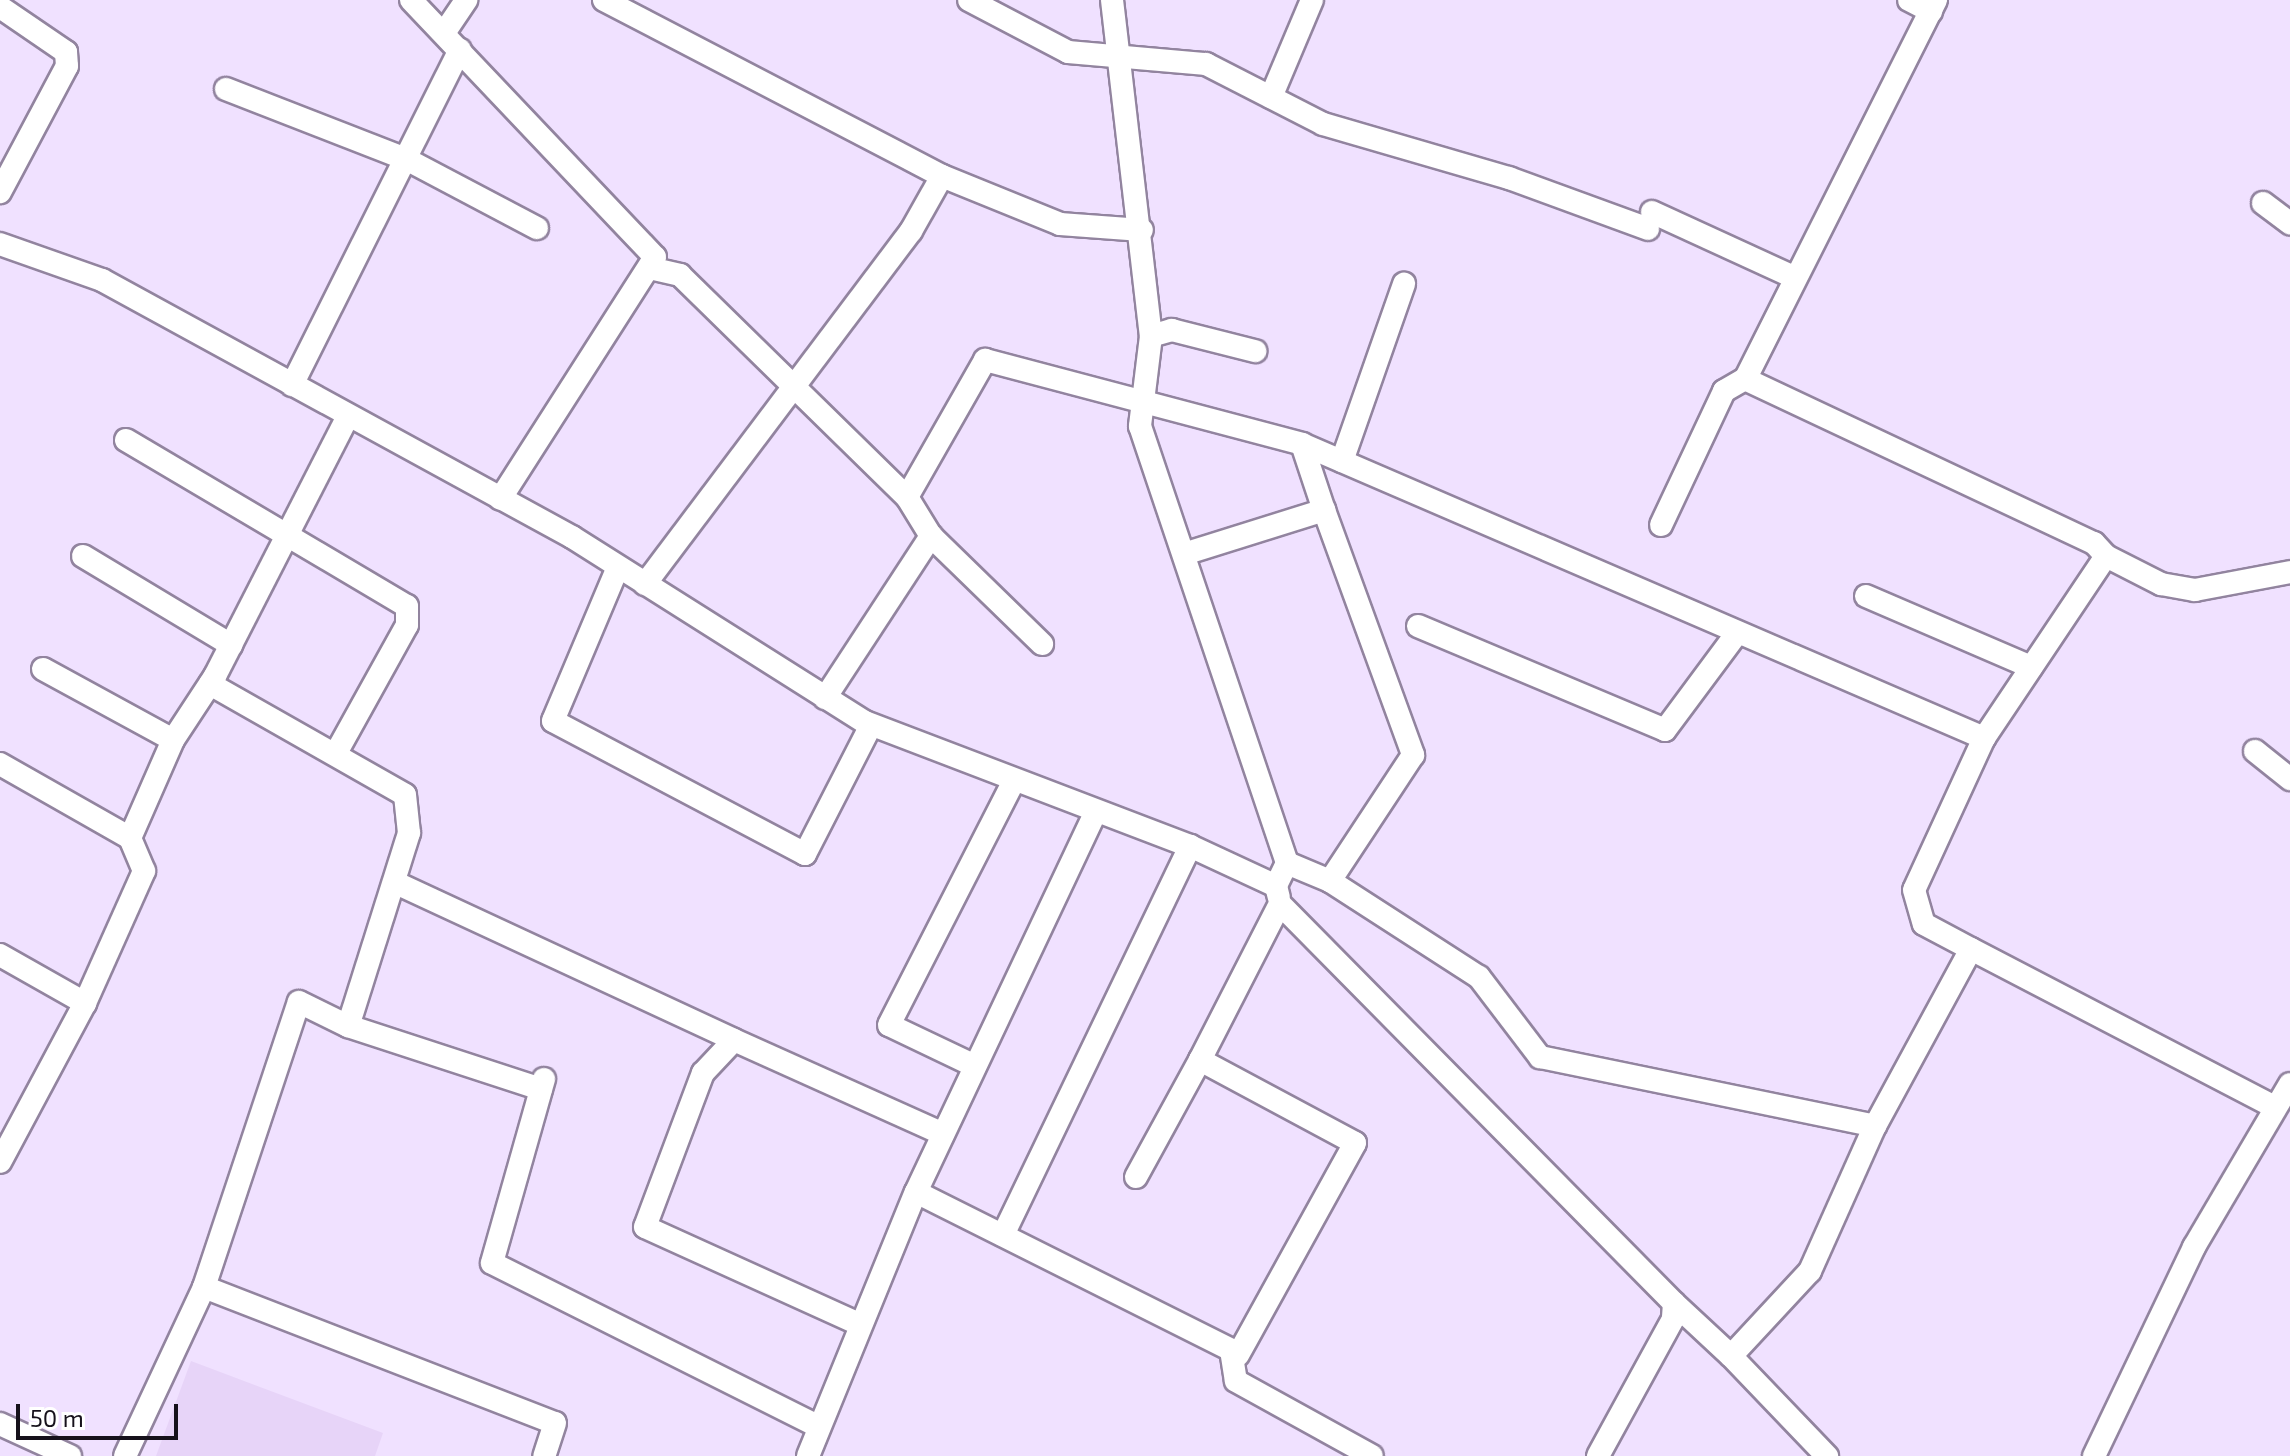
<!DOCTYPE html>
<html>
<head>
<meta charset="utf-8">
<style>
  body { margin:0 }
  #map { position:relative; width:2290px; height:1456px; overflow:hidden; background:#f0e1ff; font-family:"Exo 2",sans-serif }
  div>[style] { position:absolute }
  [style*='--x'] { left:calc(var(--x)*1px); top:calc(var(--y)*1px); width:calc(var(--w)*1px); rotate:calc(var(--a)*1deg) }
  .built>* { inset:0; background:#e7d4f8 }
  .roads { filter:drop-shadow(2px 0 #92849f) drop-shadow(-2px 0 #92849f) drop-shadow(0 2px #92849f) drop-shadow(0 -2px #92849f) }
  .minor>* { height:22px; margin:-11px; padding:0 11px; transform-origin:11px; border-radius:11px; background:#fff }
  span { translate:-50% -50%; white-space:nowrap; text-align:center; line-height:1.15; -webkit-text-stroke:6px #fff; paint-order:stroke }
  .scale { position:absolute; left:16px; top:1404px; width:162px; height:36px; box-sizing:border-box; border:4px solid #16111b; border-top:0; padding-left:10px; font-size:24px; line-height:28px; white-space:nowrap; color:#16111b; -webkit-text-stroke:6px #fff; paint-order:stroke }
</style>
</head>
<body>
<div id="map">
  <div class="built">
    <div style="clip-path:polygon(191px 1361px,383px 1433px,375px 1456px,156px 1456px)"></div>
  </div>
  <div class="roads">
    <div class="minor">
      <div style="--x:411;--y:0;--w:354;--a:46.5"></div>
      <div style="--x:655;--y:257;--w:287;--a:122.6"></div>
      <div style="--x:604;--y:0;--w:381;--a:27.5"></div>
      <div style="--x:942;--y:176;--w:127;--a:22.1"></div>
      <div style="--x:1060;--y:224;--w:82;--a:4.2"></div>
      <div style="--x:969;--y:0;--w:112;--a:27.7"></div>
      <div style="--x:1068;--y:52;--w:139;--a:5"></div>
      <div style="--x:1206;--y:64;--w:131;--a:27.1"></div>
      <div style="--x:1323;--y:124;--w:194;--a:16.2"></div>
      <div style="--x:1509;--y:178;--w:148;--a:20.1"></div>
      <div style="--x:1112;--y:0;--w:338;--a:83.4"></div>
      <div style="--x:1151;--y:336;--w:91;--a:97"></div>
      <div style="--x:1140;--y:426;--w:461;--a:71.4"></div>
      <div style="--x:1287;--y:863;--w:25;--a:116"></div>
      <div style="--x:1909;--y:0;--w:25;--a:27"></div>
      <div style="--x:1936;--y:0;--w:424;--a:116.7"></div>
      <div style="--x:1745;--y:379;--w:386;--a:25.2"></div>
      <div style="--x:2094;--y:543;--w:18;--a:47"></div>
      <div style="--x:2106;--y:556;--w:219;--a:123.8"></div>
      <div style="--x:1984;--y:738;--w:167;--a:114.7"></div>
      <div style="--x:1914;--y:890;--w:35;--a:74"></div>
      <div style="--x:1924;--y:924;--w:53;--a:28"></div>
      <div style="--x:0;--y:7;--w:80;--a:34.3"></div>
      <div style="--x:66;--y:52;--w:14;--a:86"></div>
      <div style="--x:67;--y:66;--w:143;--a:118"></div>
      <div style="--x:444;--y:33;--w:40;--a:-56"></div>
      <div style="--x:226;--y:89;--w:193;--a:21.3"></div>
      <div style="--x:406;--y:159;--w:148;--a:27.8"></div>
      <div style="--x:1271;--y:97;--w:105;--a:-67.1"></div>
      <div style="--x:2263;--y:203;--w:34;--a:37"></div>
      <div style="--x:1652;--y:212;--w:155;--a:24.7"></div>
      <div style="--x:0;--y:244;--w:108;--a:19.4"></div>
      <div style="--x:102;--y:280;--w:536;--a:28.67"></div>
      <div style="--x:572;--y:537;--w:347;--a:32.3"></div>
      <div style="--x:865;--y:722;--w:348;--a:20.9"></div>
      <div style="--x:654;--y:269;--w:27;--a:13"></div>
      <div style="--x:680;--y:275;--w:318;--a:44.4"></div>
      <div style="--x:907;--y:497;--w:46;--a:58.4"></div>
      <div style="--x:931;--y:536;--w:155;--a:44.2"></div>
      <div style="--x:1151;--y:336;--w:22;--a:-16"></div>
      <div style="--x:1172;--y:330;--w:86;--a:14.2"></div>
      <div style="--x:292;--y:385;--w:375;--a:-63.4"></div>
      <div style="--x:126;--y:440;--w:326;--a:30.6"></div>
      <div style="--x:407;--y:606;--w:19;--a:90"></div>
      <div style="--x:407;--y:625;--w:146;--a:119"></div>
      <div style="--x:1302;--y:444;--w:70;--a:71.6"></div>
      <div style="--x:1342;--y:461;--w:188;--a:-70.7"></div>
      <div style="--x:907;--y:497;--w:158;--a:-60.3"></div>
      <div style="--x:985;--y:360;--w:328;--a:14.8"></div>
      <div style="--x:1302;--y:444;--w:743;--a:23.32"></div>
      <div style="--x:1661;--y:525;--w:148;--a:-64.8"></div>
      <div style="--x:1724;--y:391;--w:24;--a:-30"></div>
      <div style="--x:1184;--y:554;--w:147;--a:-17.4"></div>
      <div style="--x:1324;--y:510;--w:261;--a:70"></div>
      <div style="--x:1413;--y:755;--w:151;--a:123.4"></div>
      <div style="--x:83;--y:556;--w:173;--a:31"></div>
      <div style="--x:2106;--y:556;--w:62;--a:27"></div>
      <div style="--x:2161;--y:584;--w:35;--a:10"></div>
      <div style="--x:2195;--y:590;--w:97;--a:-10.7"></div>
      <div style="--x:618;--y:567;--w:167;--a:112.9"></div>
      <div style="--x:553;--y:721;--w:285;--a:27.8"></div>
      <div style="--x:805;--y:854;--w:145;--a:-62.9"></div>
      <div style="--x:645;--y:584;--w:442;--a:-53"></div>
      <div style="--x:911;--y:231;--w:63;--a:-60.6"></div>
      <div style="--x:1866;--y:596;--w:180;--a:23.3"></div>
      <div style="--x:1418;--y:626;--w:268;--a:22.8"></div>
      <div style="--x:1665;--y:730;--w:121;--a:-53.4"></div>
      <div style="--x:43;--y:669;--w:148;--a:28.6"></div>
      <div style="--x:210;--y:684;--w:224;--a:29.6"></div>
      <div style="--x:405;--y:795;--w:38;--a:84"></div>
      <div style="--x:409;--y:833;--w:202;--a:107.5"></div>
      <div style="--x:348;--y:1026;--w:203;--a:18.1"></div>
      <div style="--x:825;--y:698;--w:194;--a:-56.8"></div>
      <div style="--x:2255;--y:751;--w:45;--a:38.7"></div>
      <div style="--x:0;--y:764;--w:150;--a:29.6"></div>
      <div style="--x:130;--y:838;--w:36;--a:67"></div>
      <div style="--x:144;--y:871;--w:145;--a:114.1"></div>
      <div style="--x:85;--y:1003;--w:180;--a:118.1"></div>
      <div style="--x:130;--y:838;--w:107;--a:-66.3"></div>
      <div style="--x:173;--y:740;--w:77;--a:-56.7"></div>
      <div style="--x:215;--y:676;--w:292;--a:-62.9"></div>
      <div style="--x:1287;--y:863;--w:47;--a:22.7"></div>
      <div style="--x:1330;--y:881;--w:177;--a:32.8"></div>
      <div style="--x:1479;--y:977;--w:101;--a:52.7"></div>
      <div style="--x:1540;--y:1057;--w:342;--a:11.6"></div>
      <div style="--x:394;--y:882;--w:375;--a:24.9"></div>
      <div style="--x:0;--y:955;--w:98;--a:29.5"></div>
      <div style="--x:975;--y:1066;--w:95;--a:-154.5"></div>
      <div style="--x:889;--y:1025;--w:274;--a:-62.9"></div>
      <div style="--x:544;--y:1079;--w:191;--a:105.8"></div>
      <div style="--x:492;--y:1263;--w:366;--a:26.6"></div>
      <div style="--x:1136;--y:1177;--w:133;--a:-61.3"></div>
      <div style="--x:916;--y:1192;--w:421;--a:-64.7"></div>
      <div style="--x:1003;--y:1235;--w:432;--a:-64.3"></div>
      <div style="--x:1190;--y:846;--w:95;--a:24.9"></div>
      <div style="--x:1276;--y:886;--w:12;--a:76"></div>
      <div style="--x:204;--y:1287;--w:300;--a:-71.6"></div>
      <div style="--x:299;--y:1002;--w:55;--a:26.1"></div>
      <div style="--x:1674;--y:1303;--w:78;--a:42.9"></div>
      <div style="--x:1731;--y:1356;--w:116;--a:-47.1"></div>
      <div style="--x:1810;--y:1271;--w:159;--a:-65.9"></div>
      <div style="--x:1875;--y:1126;--w:201;--a:-61.5"></div>
      <div style="--x:1971;--y:949;--w:339;--a:27.5"></div>
      <div style="--x:859;--y:1324;--w:235;--a:-155.6"></div>
      <div style="--x:645;--y:1227;--w:165;--a:-69.4"></div>
      <div style="--x:703;--y:1073;--w:45;--a:-46.8"></div>
      <div style="--x:734;--y:1040;--w:229;--a:24.2"></div>
      <div style="--x:1238;--y:1355;--w:242;--a:-61.1"></div>
      <div style="--x:1355;--y:1143;--w:176;--a:-151.8"></div>
      <div style="--x:1200;--y:1060;--w:175;--a:-62.9"></div>
      <div style="--x:1280;--y:904;--w:561;--a:45.36"></div>
      <div style="--x:1674;--y:1303;--w:16;--a:94"></div>
      <div style="--x:1673;--y:1319;--w:156;--a:118.7"></div>
      <div style="--x:1731;--y:1356;--w:139;--a:46.2"></div>
      <div style="--x:0;--y:1424;--w:77;--a:24.6"></div>
      <div style="--x:125;--y:1456;--w:187;--a:-64.9"></div>
      <div style="--x:204;--y:1287;--w:376;--a:21.2"></div>
      <div style="--x:555;--y:1423;--w:35;--a:108"></div>
      <div style="--x:808;--y:1456;--w:285;--a:-67.8"></div>
      <div style="--x:916;--y:1192;--w:352;--a:26.6"></div>
      <div style="--x:1231;--y:1350;--w:31;--a:81"></div>
      <div style="--x:1236;--y:1381;--w:155;--a:28.9"></div>
      <div style="--x:2094;--y:1456;--w:232;--a:-64.4"></div>
      <div style="--x:2194;--y:1247;--w:189;--a:-59.5"></div>
    </div>
  </div>
  <div class="scale">50 m</div>
</div>
</body>
</html>
